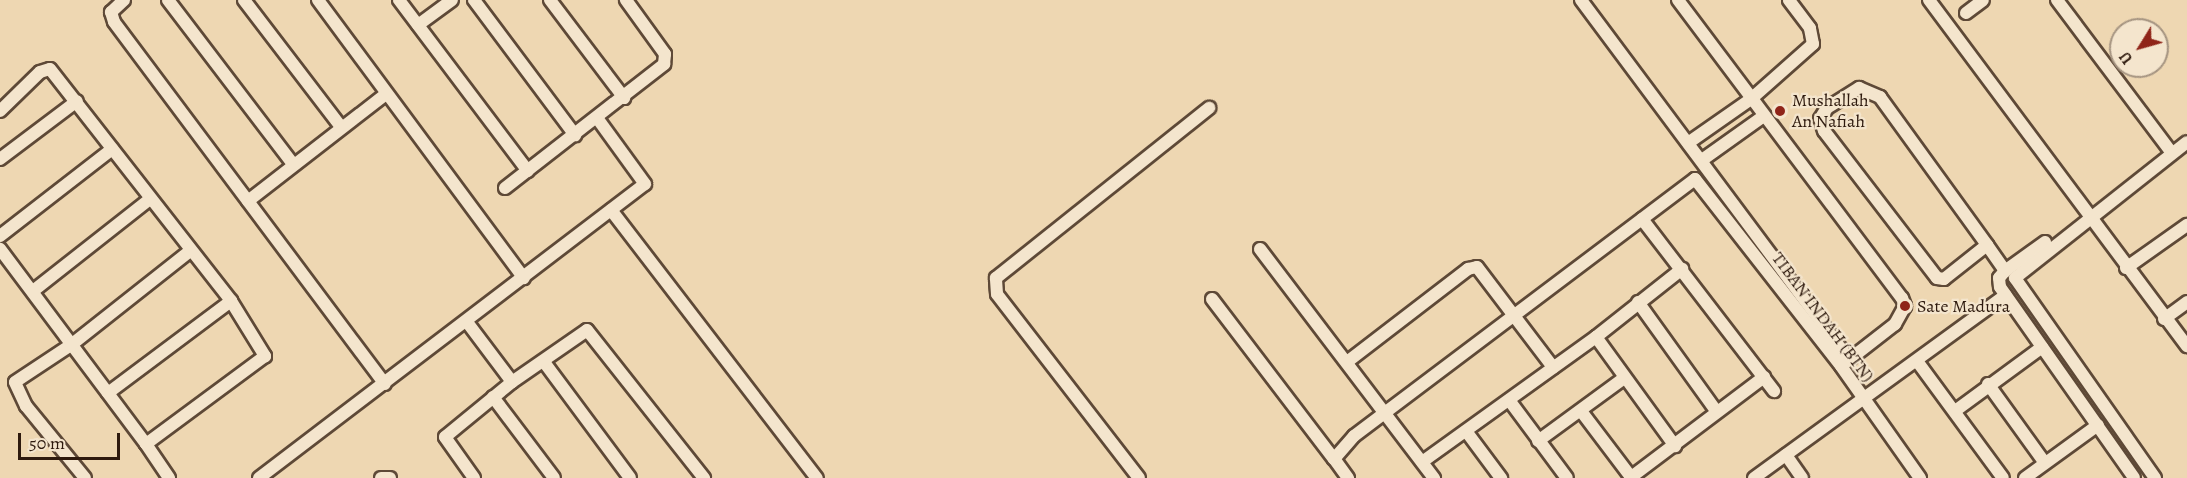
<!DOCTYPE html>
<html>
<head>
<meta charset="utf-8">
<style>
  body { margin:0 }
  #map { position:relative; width:2187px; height:478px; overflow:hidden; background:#eed7b2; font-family:Alegreya,serif }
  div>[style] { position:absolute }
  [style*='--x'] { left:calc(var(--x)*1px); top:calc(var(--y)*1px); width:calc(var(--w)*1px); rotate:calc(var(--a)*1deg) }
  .roads { filter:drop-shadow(2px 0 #5e4937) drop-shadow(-2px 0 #5e4937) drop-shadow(0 2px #5e4937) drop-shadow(0 -2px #5e4937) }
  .street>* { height:12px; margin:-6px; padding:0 6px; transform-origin:6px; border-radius:6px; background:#f4e5cd }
  .dots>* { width:16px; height:16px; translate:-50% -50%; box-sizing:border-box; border:3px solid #f4e5cd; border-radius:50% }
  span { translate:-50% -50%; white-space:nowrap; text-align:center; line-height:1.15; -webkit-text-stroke:4.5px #f4e5cd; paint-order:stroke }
  .poi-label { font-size:18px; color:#2e1a0e }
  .left { translate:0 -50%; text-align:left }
  .street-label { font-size:18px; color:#2e1a0e }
  .north { position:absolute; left:2109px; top:18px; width:60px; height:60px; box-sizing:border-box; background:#f4e5cd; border:2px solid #a59481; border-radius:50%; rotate:233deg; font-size:16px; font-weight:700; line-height:24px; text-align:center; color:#2e1a0e }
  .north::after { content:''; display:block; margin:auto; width:21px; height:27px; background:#8f2418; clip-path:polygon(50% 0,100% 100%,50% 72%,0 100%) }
  .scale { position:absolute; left:18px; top:433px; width:102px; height:27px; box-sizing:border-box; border:3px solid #2e1a0e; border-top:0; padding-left:8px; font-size:18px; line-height:21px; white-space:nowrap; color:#2e1a0e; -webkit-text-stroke:4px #f4e5cd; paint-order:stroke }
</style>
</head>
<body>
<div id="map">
  <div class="roads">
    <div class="street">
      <div style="--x:124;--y:0;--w:18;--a:137"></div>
      <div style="--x:111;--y:12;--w:10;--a:73"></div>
      <div style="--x:114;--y:22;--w:452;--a:53.2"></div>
      <div style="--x:168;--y:0;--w:206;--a:52.7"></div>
      <div style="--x:244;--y:0;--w:160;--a:52.6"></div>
      <div style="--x:318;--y:0;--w:346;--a:53.5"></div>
      <div style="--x:399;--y:0;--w:214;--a:53"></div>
      <div style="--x:474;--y:0;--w:169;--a:53.2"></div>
      <div style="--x:550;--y:0;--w:123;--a:52.9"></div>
      <div style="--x:1581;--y:0;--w:449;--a:53.3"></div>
      <div style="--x:1678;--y:0;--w:373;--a:53.1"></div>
      <div style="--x:1902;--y:298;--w:9;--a:69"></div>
      <div style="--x:1905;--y:306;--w:21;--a:119"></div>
      <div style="--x:1895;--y:324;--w:68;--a:142.1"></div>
      <div style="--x:1929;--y:0;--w:432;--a:53.3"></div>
      <div style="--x:2057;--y:0;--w:191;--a:53.1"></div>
      <div style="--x:1966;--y:13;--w:21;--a:-37"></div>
      <div style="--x:418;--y:25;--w:42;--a:-36.3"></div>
      <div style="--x:0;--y:111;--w:56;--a:-44.3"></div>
      <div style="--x:40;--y:72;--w:10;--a:-17"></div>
      <div style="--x:50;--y:69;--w:294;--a:52"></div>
      <div style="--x:231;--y:301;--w:65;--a:58.3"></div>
      <div style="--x:265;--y:356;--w:148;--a:143.5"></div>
      <div style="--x:146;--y:444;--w:244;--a:-126.8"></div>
      <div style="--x:1688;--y:143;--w:77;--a:-34.9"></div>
      <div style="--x:1751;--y:99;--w:83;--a:-41.6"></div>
      <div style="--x:1813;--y:44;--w:16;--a:-101"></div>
      <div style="--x:1810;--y:28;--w:35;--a:-127"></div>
      <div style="--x:0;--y:159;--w:96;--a:-37"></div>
      <div style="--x:1702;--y:160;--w:76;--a:-35.4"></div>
      <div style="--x:505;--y:188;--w:202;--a:-37.9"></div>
      <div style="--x:664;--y:64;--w:10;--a:-84"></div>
      <div style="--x:665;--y:54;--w:67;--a:-125.8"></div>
      <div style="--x:248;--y:201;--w:175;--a:-37.8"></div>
      <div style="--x:611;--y:210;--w:338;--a:52.5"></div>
      <div style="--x:1642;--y:219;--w:217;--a:52.5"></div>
      <div style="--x:0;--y:236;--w:142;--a:-37.8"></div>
      <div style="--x:2045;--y:242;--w:49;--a:144.1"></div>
      <div style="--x:2005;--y:271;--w:9;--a:131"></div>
      <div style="--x:1999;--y:278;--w:9;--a:84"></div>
      <div style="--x:2000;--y:287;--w:233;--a:54.9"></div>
      <div style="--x:1987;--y:245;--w:55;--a:141.7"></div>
      <div style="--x:1944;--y:279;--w:7;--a:-172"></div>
      <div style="--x:1937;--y:278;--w:185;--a:-127.5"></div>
      <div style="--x:1824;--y:131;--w:13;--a:-108"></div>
      <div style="--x:1820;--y:119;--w:13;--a:-58"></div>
      <div style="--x:1827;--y:108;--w:38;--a:-32"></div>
      <div style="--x:1859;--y:88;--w:23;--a:23"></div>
      <div style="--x:1880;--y:97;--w:183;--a:54.1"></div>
      <div style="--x:1987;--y:245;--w:32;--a:55"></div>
      <div style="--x:1260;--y:249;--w:288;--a:52.8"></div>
      <div style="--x:2126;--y:268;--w:75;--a:-35.2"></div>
      <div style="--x:33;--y:291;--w:149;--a:-38.2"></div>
      <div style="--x:1212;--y:299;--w:201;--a:52.7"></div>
      <div style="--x:1638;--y:302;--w:135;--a:54.3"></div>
      <div style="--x:2164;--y:319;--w:29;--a:-36"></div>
      <div style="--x:467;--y:322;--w:75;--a:53.1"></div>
      <div style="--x:1596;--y:337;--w:135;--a:54.1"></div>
      <div style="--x:1917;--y:361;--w:145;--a:53.7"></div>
      <div style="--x:544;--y:362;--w:144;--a:53.4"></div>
      <div style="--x:1347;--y:362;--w:153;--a:-37.5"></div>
      <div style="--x:1468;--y:269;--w:9;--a:-13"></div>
      <div style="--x:1477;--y:267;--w:126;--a:52.8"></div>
      <div style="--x:1988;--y:384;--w:97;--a:54.2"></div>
      <div style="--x:108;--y:393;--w:154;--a:-36.8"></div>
      <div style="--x:493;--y:397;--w:101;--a:53"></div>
      <div style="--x:1509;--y:400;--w:97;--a:53.4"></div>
      <div style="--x:1581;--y:411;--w:83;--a:52.9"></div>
      <div style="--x:1955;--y:411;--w:108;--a:-36.3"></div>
      <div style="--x:1466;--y:431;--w:59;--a:53.3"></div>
      <div style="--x:1538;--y:441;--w:107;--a:-36.2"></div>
      <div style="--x:146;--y:444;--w:41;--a:55.9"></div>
      <div style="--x:1786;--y:455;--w:28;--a:55"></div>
      <div style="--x:1422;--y:462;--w:214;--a:-35.7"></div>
      <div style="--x:1596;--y:337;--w:110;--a:-38.3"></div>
      <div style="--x:85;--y:478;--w:93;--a:-129.3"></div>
      <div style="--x:26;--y:406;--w:26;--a:-115"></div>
      <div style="--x:15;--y:382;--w:67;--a:-33.5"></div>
      <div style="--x:71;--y:345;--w:152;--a:-38.3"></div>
      <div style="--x:259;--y:478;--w:485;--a:-37.3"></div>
      <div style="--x:645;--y:184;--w:82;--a:-126"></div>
      <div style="--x:381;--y:478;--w:9;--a:0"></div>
      <div style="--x:474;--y:478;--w:50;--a:-125.3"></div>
      <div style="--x:445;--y:437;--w:87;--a:-39.4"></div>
      <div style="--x:512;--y:382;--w:91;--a:-34.7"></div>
      <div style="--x:587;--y:330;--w:189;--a:51.7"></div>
      <div style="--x:1139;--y:478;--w:232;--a:-127.7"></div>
      <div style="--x:997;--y:294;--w:16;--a:-94"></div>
      <div style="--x:996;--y:278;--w:273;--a:-38.6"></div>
      <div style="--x:1348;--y:478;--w:24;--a:-126"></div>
      <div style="--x:1334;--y:459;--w:30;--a:-49"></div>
      <div style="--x:1354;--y:436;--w:427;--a:-37"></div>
      <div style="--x:1695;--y:179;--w:237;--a:52"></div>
      <div style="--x:1841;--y:366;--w:137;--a:54.8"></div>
      <div style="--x:1630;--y:478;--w:168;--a:-37"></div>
      <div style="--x:1754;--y:478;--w:311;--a:-36"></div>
      <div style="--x:2025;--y:478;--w:90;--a:-36"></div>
      <div style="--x:2155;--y:478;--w:244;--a:-125"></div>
      <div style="--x:2015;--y:278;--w:219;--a:-38.3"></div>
    </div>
  </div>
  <div class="dots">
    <div style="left:1780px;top:111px;background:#8f2418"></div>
    <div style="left:1905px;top:306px;background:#8f2418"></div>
  </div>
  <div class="poi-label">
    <span class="left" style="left:1792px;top:111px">Mushallah<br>An Nafiah</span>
    <span class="left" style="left:1917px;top:306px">Sate Madura</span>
  </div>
  <div class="street-label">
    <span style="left:1823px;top:317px;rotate:53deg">TIBAN INDAH (BTN)</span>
  </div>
  <div class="north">U</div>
  <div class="scale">50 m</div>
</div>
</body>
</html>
